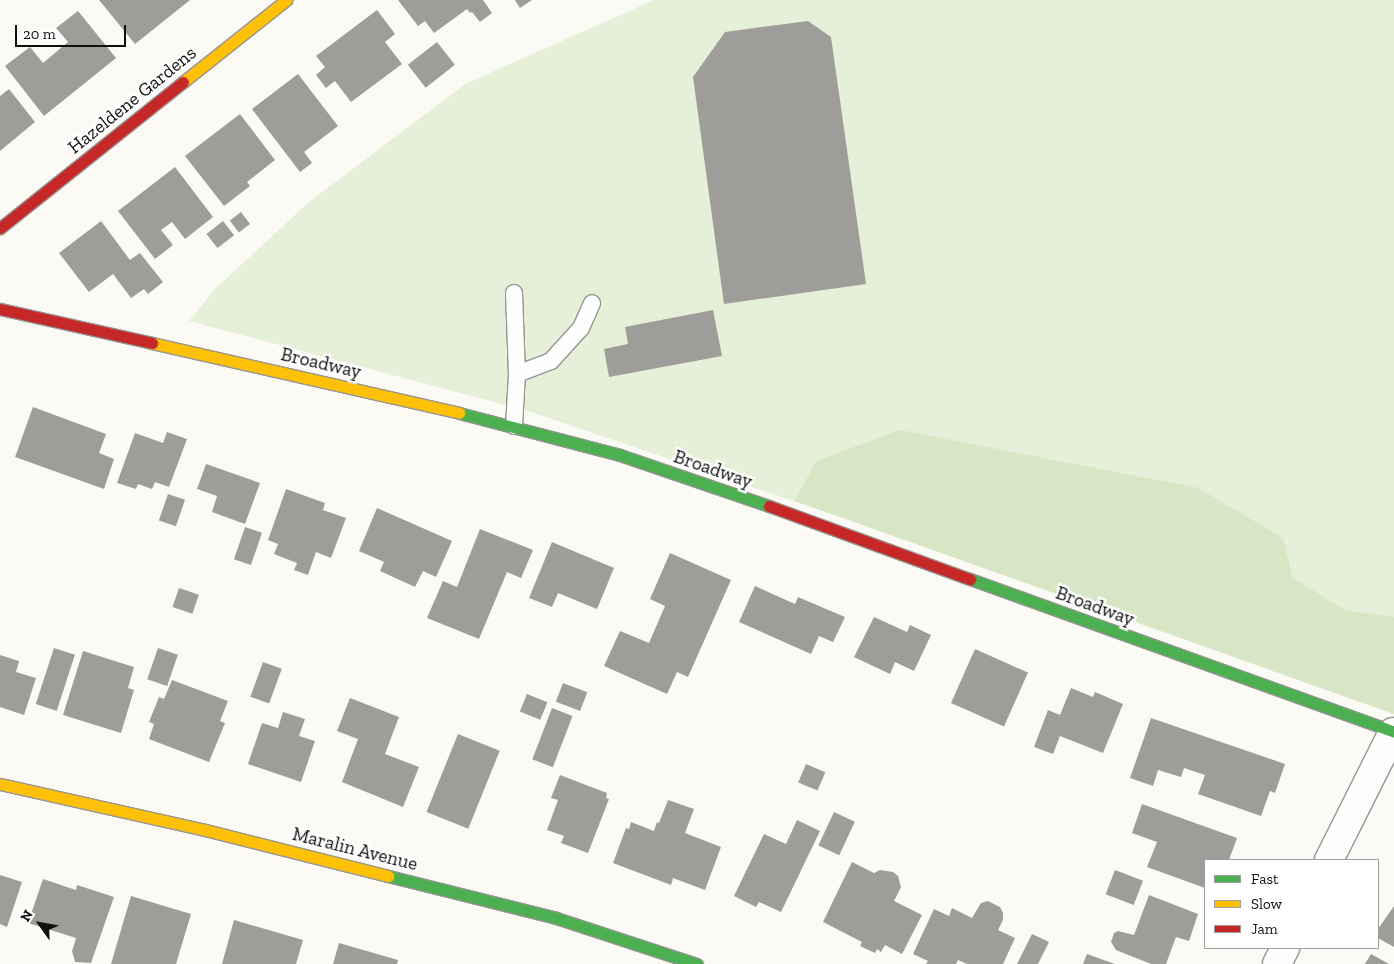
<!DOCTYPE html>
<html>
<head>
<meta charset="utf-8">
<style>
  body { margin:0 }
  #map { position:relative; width:1394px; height:964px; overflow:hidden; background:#fbfaf5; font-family:"Zilla Slab",serif }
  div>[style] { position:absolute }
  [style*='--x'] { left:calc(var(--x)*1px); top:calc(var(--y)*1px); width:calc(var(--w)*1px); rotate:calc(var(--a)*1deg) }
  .green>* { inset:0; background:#e6efd7 }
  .forest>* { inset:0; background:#d7e6c5 }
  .building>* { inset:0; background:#9f9d9a; transform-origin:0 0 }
  .roads { filter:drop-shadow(1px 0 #959593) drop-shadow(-1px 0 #959593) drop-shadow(0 1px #959593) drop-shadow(0 -1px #959593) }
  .lane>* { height:16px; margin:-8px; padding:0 8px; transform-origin:8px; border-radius:8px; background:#fefefe }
  .street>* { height:28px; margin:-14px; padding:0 14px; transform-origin:14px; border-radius:14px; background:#fefefe }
  .fast>* { height:11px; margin:-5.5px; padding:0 5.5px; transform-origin:5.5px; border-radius:5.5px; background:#4caf50 }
  .slow>* { height:11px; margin:-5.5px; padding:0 5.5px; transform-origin:5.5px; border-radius:5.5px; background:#ffc107 }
  .jam>* { height:11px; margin:-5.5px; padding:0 5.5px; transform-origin:5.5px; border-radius:5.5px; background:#c62828 }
  span { translate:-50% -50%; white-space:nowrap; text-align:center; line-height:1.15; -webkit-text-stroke:5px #fff; paint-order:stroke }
  .street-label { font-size:19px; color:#0f0f0f }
  .legend { position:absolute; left:1204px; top:859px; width:175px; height:90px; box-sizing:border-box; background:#fff; border:1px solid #9f9f9f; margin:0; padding:6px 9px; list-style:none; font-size:15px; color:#0f0f0f }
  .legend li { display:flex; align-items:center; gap:10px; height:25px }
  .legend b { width:25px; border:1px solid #9f9f9f }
  .north { position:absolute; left:15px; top:899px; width:50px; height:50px; -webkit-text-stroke:4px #fff; paint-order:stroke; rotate:302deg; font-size:14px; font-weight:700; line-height:20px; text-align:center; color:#0f0f0f }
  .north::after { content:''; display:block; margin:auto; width:18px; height:22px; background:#0f0f0f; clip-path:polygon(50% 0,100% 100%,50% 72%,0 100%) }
  .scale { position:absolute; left:15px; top:25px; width:111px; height:22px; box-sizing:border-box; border:2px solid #0f0f0f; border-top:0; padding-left:6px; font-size:15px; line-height:18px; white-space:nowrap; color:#0f0f0f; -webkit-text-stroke:4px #fff; paint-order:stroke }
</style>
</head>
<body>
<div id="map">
  <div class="green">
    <div style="clip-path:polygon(654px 0,1394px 0,1394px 714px,846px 519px,528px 411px,189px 321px,213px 291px,309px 202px,467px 83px)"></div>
  </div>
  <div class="forest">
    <div style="clip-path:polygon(900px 430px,1198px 488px,1283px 538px,1293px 578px,1345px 610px,1394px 617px,1394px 714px,795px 501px,816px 461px)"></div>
  </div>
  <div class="building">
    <div style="clip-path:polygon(99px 0,190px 0,135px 44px)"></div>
    <div style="clip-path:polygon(398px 0,483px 0,492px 13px,480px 22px,472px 12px,470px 13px,467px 9px,434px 33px,425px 21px,418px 26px)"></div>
    <div style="clip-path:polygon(515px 0,532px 0,520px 8px)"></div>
    <div style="clip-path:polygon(377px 10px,395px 34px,385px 42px,402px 64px,351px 102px,335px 81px,326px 88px,316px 75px,325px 67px,316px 56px)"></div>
    <div style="clip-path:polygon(78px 11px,116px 58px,44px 116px,5px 66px,30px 47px,43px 63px,68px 42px,56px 28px)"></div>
    <div style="clip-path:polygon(808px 21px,831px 37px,866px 284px,724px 304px,693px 77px,725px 32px)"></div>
    <div style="left:437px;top:42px;width:29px;height:37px;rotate:52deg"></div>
    <div style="clip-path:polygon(298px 74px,338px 126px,304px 152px,312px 163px,300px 172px,252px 109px)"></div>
    <div style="clip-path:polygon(9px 89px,35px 122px,0 151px,0 96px)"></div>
    <div style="clip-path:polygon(240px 114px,275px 160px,247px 182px,250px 186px,224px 206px,185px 156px)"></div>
    <div style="clip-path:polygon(175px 167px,213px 217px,185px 239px,172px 222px,161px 230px,173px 245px,155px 259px,118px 211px)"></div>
    <div style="left:241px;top:212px;width:15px;height:14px;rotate:53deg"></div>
    <div style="clip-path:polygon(101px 221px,130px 260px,140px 253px,163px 282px,148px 294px,144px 289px,131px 298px,113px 274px,89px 292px,59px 253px)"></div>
    <div style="left:223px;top:221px;width:18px;height:21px;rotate:52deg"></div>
    <div style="clip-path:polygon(713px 310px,722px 356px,609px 377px,604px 349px,628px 344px,625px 327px)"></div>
    <div style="clip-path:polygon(33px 407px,106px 434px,99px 453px,114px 459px,104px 489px,15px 457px)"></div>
    <div style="clip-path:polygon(167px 432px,187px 439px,169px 487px,155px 482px,152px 489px,138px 484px,136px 489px,117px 483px,135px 433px,163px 443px)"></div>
    <div style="clip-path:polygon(206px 464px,260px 483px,245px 524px,212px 512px,217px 496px,197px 489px)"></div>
    <div style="clip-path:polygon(286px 489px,325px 503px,323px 510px,346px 518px,331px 558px,316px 552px,308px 575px,294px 570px,297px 563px,274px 554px,278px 544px,268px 540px)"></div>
    <div style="left:168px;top:494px;width:18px;height:28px;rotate:19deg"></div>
    <div style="clip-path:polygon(377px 508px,452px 541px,436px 577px,423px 571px,415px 587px,380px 571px,384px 562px,359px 551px)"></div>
    <div style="left:245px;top:527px;width:18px;height:34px;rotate:19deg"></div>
    <div style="clip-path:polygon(480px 529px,533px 550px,521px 578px,507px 572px,479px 639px,427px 618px,443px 581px,457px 587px)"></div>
    <div style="clip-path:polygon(552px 542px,614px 568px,597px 609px,558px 593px,552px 607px,529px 598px)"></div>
    <div style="clip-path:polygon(670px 553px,731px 580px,688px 677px,677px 672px,667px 694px,604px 666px,620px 631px,649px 643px,665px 606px,650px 599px)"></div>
    <div style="clip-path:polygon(755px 586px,795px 604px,798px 597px,845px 617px,833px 642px,819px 636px,811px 654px,739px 622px)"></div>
    <div style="left:179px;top:588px;width:21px;height:20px;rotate:19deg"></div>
    <div style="clip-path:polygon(874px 617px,907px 632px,910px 625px,931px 635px,914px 671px,895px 662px,890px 674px,854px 657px)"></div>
    <div style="left:54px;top:648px;width:22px;height:59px;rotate:18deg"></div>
    <div style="left:158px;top:648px;width:21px;height:33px;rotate:19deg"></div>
    <div style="left:975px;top:649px;width:58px;height:59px;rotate:24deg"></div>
    <div style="clip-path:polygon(83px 651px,134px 667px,128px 688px,134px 690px,121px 733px,63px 715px)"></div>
    <div style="clip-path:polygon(0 655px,19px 661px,16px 672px,36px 678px,24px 715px,0 707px)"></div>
    <div style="left:263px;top:662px;width:20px;height:37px;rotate:20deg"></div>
    <div style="clip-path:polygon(172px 680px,228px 701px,220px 721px,225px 723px,209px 762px,149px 739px,154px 724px,149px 722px,159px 697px,164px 699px)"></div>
    <div style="left:563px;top:683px;width:26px;height:20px;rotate:21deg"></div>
    <div style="clip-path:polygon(1071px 688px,1093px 697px,1095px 692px,1123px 704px,1103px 753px,1060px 736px,1053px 754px,1034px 747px,1048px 710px,1060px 715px)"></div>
    <div style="left:527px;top:694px;width:22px;height:19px;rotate:22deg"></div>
    <div style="clip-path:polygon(350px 698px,399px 717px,385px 754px,419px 767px,403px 807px,342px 782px,358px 739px,337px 731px)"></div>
    <div style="left:552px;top:708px;width:22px;height:55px;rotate:21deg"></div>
    <div style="clip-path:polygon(283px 712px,305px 719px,299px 736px,315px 741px,301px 782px,248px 764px,262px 723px,278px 728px)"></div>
    <div style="clip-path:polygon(1151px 718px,1285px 764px,1275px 793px,1270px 791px,1261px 816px,1198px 794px,1205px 775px,1184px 768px,1181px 777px,1158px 770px,1153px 786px,1130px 778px)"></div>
    <div style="left:458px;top:734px;width:45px;height:84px;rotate:22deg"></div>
    <div style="left:806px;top:764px;width:21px;height:20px;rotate:23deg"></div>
    <div style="clip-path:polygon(560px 775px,607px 793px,606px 798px,609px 799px,588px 853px,561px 843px,564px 836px,547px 830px,558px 800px,551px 798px)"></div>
    <div style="clip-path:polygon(668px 800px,694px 809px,685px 833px,721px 847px,705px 890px,673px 878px,671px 885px,613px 863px,626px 828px,629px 829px,631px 822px,654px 831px,657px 822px,659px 823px)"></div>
    <div style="clip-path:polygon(1142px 804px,1237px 838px,1229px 860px,1205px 860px,1205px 888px,1147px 867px,1157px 842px,1132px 833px)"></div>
    <div style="left:834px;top:812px;width:23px;height:37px;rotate:25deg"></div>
    <div style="clip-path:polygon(797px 820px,820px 831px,781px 912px,759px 902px,756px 907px,734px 896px,764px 834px,786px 844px)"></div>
    <div style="clip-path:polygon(852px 862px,874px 873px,880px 870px,893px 872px,898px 876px,901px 887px,894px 901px,922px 915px,902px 954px,885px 945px,881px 952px,877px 949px,875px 953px,860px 946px,862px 942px,823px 922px)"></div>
    <div style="left:1115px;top:870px;width:30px;height:26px;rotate:21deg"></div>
    <div style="clip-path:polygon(0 875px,22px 882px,7px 927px,0 924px)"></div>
    <div style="clip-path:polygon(43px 879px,76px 890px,77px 885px,114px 897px,91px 963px,75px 962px,72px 951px,76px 938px,28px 923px)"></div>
    <div style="clip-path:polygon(1149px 895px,1198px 914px,1189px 941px,1176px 937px,1166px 964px,1151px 964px,1116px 950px,1111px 942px,1114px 933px,1118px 931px,1134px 935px)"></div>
    <div style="clip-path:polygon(131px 896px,191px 914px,176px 964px,111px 964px)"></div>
    <div style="clip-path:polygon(988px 901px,1000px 907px,1003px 913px,1003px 920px,998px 930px,1015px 938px,1003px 964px,967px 964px,958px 960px,956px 964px,926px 964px,928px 961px,913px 954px,934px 909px,949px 916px,952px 908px,972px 918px,981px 903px)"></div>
    <div style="clip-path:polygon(1394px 906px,1394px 947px,1378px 938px,1378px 929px)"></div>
    <div style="clip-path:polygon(234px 920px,303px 940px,296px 964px,222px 964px)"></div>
    <div style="clip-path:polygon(1032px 934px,1049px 942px,1038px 964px,1017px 964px)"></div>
    <div style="clip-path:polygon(339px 943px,398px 960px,397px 964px,333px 964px)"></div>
    <div style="clip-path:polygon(1087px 954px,1115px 964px,1083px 964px)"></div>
    <div style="clip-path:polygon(1371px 954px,1389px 964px,1365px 964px)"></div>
  </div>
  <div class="roads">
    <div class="lane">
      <div style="--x:514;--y:293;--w:81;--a:87.9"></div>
      <div style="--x:517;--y:374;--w:52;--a:93.3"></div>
      <div style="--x:517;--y:374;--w:36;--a:-21"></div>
      <div style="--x:551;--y:361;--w:45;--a:-47.7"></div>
      <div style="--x:581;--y:328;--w:27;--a:-66"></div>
    </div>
    <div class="street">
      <div style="--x:1329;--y:860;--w:143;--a:-63.4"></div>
      <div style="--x:1277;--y:964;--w:18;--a:-63"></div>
    </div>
    <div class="fast">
      <div style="--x:459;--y:413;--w:166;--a:14.6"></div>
      <div style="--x:620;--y:455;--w:157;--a:18.9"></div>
      <div style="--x:970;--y:579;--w:451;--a:19.8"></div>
      <div style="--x:388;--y:876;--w:173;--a:14"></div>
      <div style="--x:556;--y:918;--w:148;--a:18.1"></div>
    </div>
    <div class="slow">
      <div style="--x:183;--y:82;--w:132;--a:-38.5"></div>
      <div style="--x:152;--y:343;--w:315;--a:12.8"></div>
      <div style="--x:0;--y:784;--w:210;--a:12.6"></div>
      <div style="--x:205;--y:830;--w:189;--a:14.1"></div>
    </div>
    <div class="jam">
      <div style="--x:0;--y:228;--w:234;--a:-38.6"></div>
      <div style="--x:0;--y:309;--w:156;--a:12.6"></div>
      <div style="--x:769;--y:506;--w:214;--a:20"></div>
    </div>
  </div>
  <div class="street-label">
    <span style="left:132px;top:100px;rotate:-39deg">Hazeldene Gardens</span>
    <span style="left:321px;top:363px;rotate:13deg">Broadway</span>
    <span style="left:713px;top:469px;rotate:19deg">Broadway</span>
    <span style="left:1095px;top:606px;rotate:20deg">Broadway</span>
    <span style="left:355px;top:849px;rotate:14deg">Maralin Avenue</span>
  </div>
  <ul class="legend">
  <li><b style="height:6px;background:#4caf50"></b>Fast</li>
  <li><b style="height:6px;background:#ffc107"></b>Slow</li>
  <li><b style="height:6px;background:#c62828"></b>Jam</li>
  </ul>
  <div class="north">N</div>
  <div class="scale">20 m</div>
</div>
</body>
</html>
